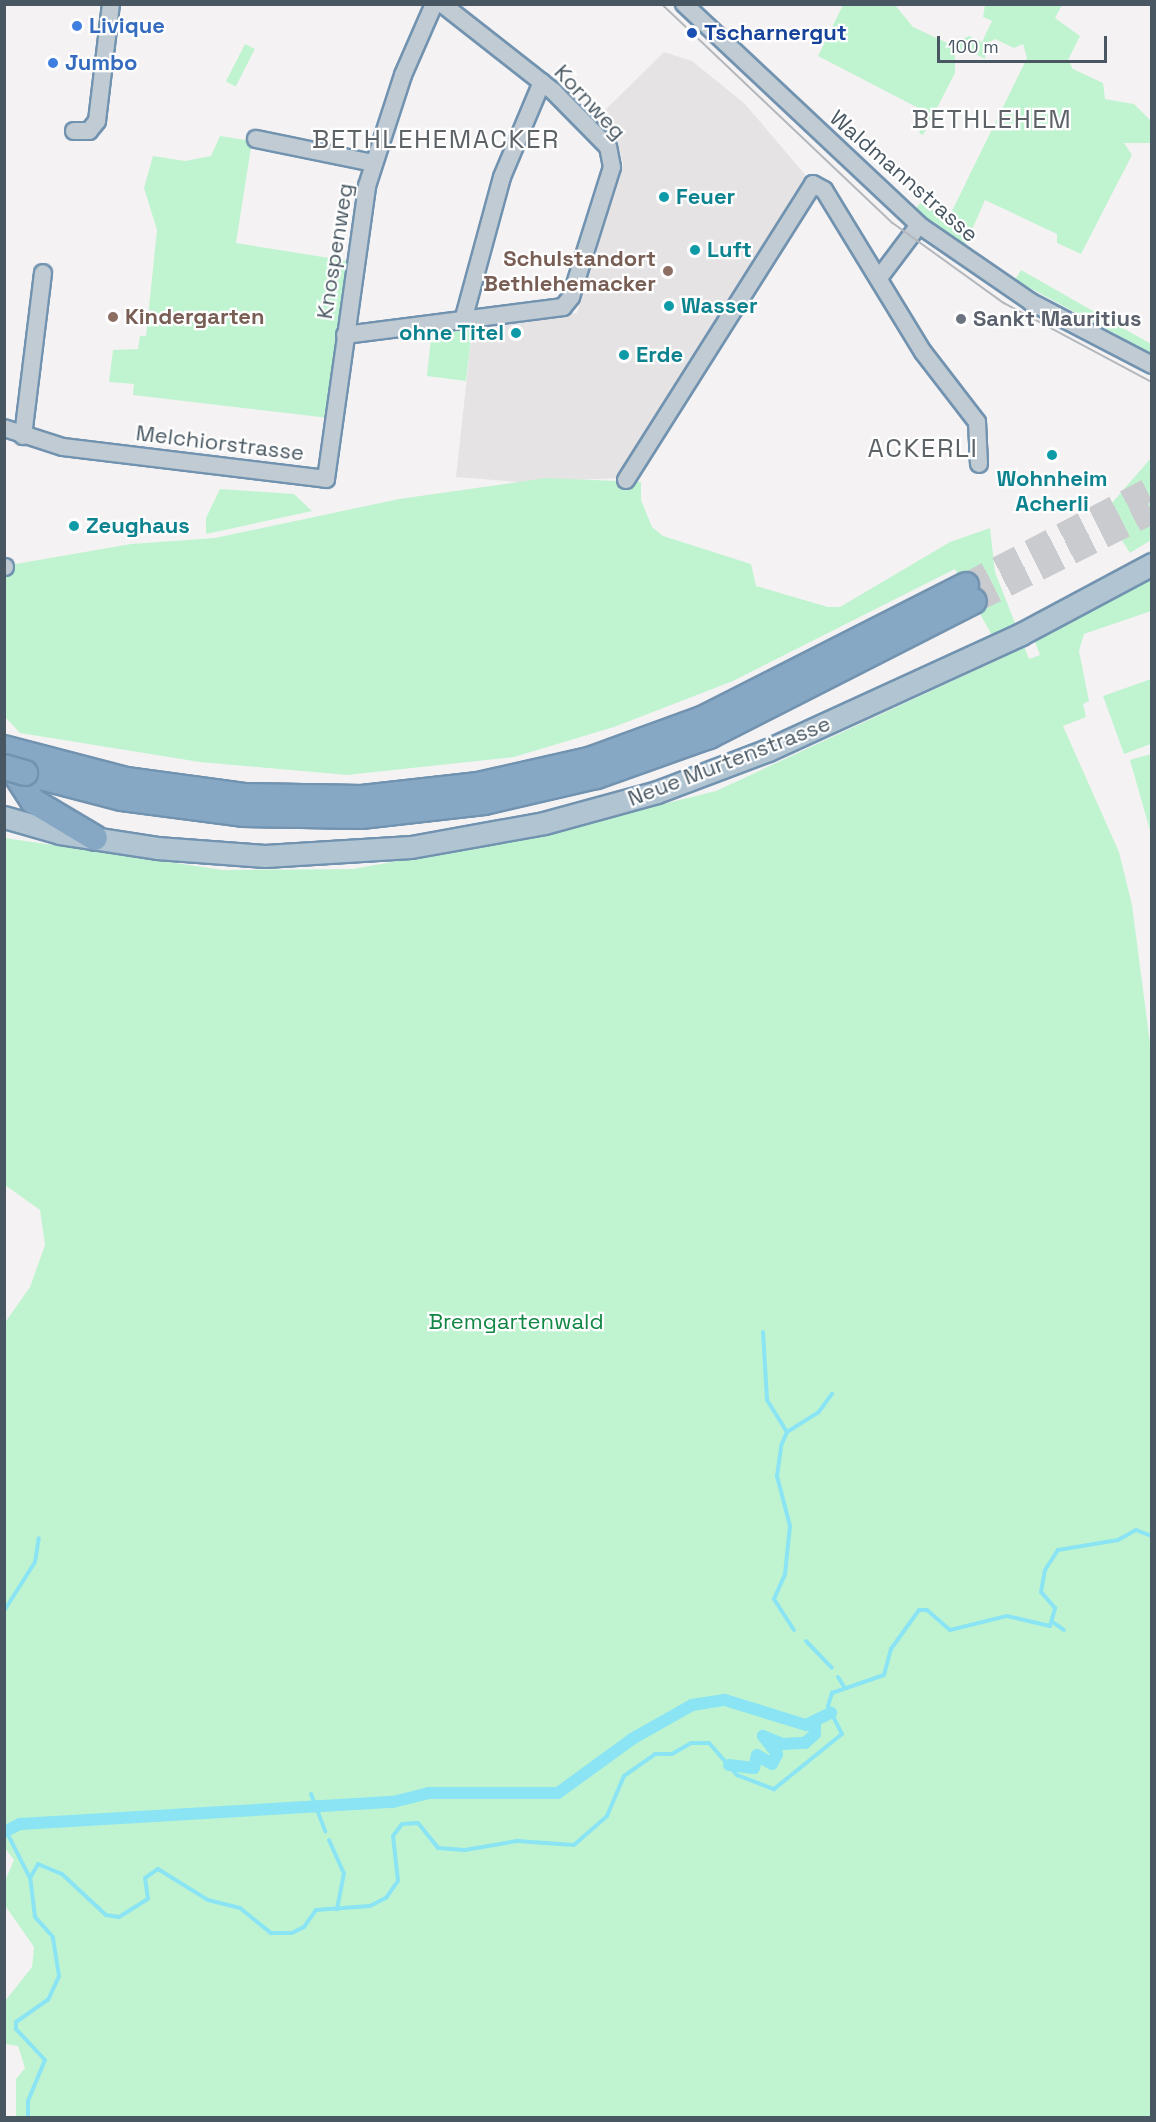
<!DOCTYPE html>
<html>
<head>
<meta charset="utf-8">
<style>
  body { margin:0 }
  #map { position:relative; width:1156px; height:2122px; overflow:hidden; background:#f5f2f3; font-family:"Space Grotesk",sans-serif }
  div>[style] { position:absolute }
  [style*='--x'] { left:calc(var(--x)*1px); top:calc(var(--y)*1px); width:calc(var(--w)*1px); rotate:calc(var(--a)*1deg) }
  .education>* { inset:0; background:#e6e3e5 }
  .green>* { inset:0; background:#c0f4d1; transform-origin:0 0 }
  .stream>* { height:4px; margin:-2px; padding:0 2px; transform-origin:2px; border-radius:2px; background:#8ae4f3 }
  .canal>* { height:12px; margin:-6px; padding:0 6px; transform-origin:6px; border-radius:6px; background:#8ae4f3 }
  .highway-tunnel>* { height:24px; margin-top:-12px; transform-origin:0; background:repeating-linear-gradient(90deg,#cacbcf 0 24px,transparent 0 36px) }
  .roads { filter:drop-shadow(2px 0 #7293b0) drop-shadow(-2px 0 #7293b0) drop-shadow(0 2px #7293b0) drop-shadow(0 -2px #7293b0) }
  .minor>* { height:16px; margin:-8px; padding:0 8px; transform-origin:8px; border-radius:8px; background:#c0cbd3 }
  .major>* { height:21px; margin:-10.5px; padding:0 10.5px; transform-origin:10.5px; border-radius:10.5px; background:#b1c4d2 }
  .highway>* { height:24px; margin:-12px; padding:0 12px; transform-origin:12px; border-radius:12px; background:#87a8c4 }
  .tram>* { height:1.5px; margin:-0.75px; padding:0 0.75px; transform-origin:0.75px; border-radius:0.75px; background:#b4b8bd }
  .bridges { filter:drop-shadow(2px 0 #7293b0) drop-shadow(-2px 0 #7293b0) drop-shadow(0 2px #7293b0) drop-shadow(0 -2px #7293b0) }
  .highway-bridge>* { height:24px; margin:-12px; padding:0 12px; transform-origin:12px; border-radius:12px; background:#87a8c4 }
  .dots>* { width:16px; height:16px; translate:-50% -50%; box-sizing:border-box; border:3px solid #fff; border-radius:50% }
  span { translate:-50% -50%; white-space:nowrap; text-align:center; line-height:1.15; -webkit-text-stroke:4.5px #fff; paint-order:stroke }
  .shop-label { font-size:22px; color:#366cbe; font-weight:700 }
  .left { translate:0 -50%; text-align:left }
  .transit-label { font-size:22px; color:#164399; font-weight:700 }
  .street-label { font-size:22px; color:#485762 }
  .culture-label { font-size:22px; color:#0d838f; font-weight:700 }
  .right { translate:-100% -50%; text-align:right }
  .education-label { font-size:22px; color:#785e54; font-weight:700 }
  .worship-label { font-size:22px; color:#5b616d; font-weight:700 }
  .park-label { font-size:22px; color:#108644 }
  .quarter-label { font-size:26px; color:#5e6368; letter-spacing:1.5px }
  .frame { position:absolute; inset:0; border:6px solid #485762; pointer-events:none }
  .scale { position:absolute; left:937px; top:36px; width:170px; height:27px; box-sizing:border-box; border:3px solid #485762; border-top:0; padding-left:8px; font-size:18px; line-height:21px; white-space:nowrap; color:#485762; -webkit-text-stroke:4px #fff; paint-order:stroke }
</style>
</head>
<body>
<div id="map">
  <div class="education">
    <div style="clip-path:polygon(664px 52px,692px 61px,745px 104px,807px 177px,622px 478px,518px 482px,456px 477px,473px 322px,577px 313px,623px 164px,618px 143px,595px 120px)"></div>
  </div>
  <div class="green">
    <div style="clip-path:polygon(843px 5px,895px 5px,913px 27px,956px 47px,955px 42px,969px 36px,982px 42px,992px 21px,983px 17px,985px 5px,1062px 5px,1055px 18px,1080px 36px,1068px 60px,1073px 69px,1103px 83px,1105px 99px,1134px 104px,1151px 121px,1151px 143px,1124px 143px,1132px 155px,1081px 254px,1057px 243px,1057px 234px,985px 200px,964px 248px,915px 210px,920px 203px,948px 219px,1027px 58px,1023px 44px,1014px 48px,995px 39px,986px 44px,985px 59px,968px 50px,955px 54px,955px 73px,923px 135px,919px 133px,928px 113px,818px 56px)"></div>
    <div style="left:245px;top:44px;width:11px;height:42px;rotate:27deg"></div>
    <div style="clip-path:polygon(220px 136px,252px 141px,236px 243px,348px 261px,329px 418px,133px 395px,134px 384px,109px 382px,113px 350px,138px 349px,140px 336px,146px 336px,157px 230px,144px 188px,153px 156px,185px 161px,211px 156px)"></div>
    <div style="clip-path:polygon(1021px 270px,1151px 344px,1151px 353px,1015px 280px)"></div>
    <div style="clip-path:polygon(473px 322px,466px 381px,427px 376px,432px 328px)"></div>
    <div style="clip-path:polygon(1151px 458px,1151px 540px,1130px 553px,1104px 512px)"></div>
    <div style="clip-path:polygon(546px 478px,641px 482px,641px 500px,652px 527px,663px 536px,751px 564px,756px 586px,828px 607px,840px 607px,950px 542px,990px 528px,995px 572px,1029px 659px,1040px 655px,1034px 639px,1151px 578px,1151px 611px,1084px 634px,1079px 651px,1089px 701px,1083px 704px,1086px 717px,1063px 726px,1119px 852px,1132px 905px,1151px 1051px,1151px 2117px,16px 2117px,16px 2079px,25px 2068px,18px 2046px,5px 2044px,5px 2001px,32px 1967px,34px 1947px,4px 1904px,5px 1881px,14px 1860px,4px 1847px,4px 1324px,30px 1287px,45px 1245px,40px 1210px,5px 1185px,5px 838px,223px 870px,353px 869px,530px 837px,716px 791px,1004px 657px,955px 569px,733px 681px,614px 727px,514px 757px,347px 775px,200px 762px,20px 733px,5px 717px,4px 566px,131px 544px,215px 538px,399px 499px)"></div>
    <div style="clip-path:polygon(220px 489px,294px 494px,312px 511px,206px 534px,206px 518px)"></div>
    <div style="clip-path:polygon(1151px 679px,1151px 744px,1124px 754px,1103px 696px)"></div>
    <div style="clip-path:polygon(1151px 754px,1152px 754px,1151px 834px,1130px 760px)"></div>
  </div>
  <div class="stream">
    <div style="--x:763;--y:1332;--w:68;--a:86.6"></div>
    <div style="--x:767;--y:1400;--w:38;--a:58"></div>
    <div style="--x:4;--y:1611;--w:58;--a:-57.7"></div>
    <div style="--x:35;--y:1562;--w:24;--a:-81"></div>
    <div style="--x:1054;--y:1623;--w:12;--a:35"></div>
    <div style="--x:794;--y:1630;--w:37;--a:-123"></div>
    <div style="--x:774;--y:1599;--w:27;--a:-66"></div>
    <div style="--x:785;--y:1574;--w:48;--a:-84.1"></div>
    <div style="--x:790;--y:1526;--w:52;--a:-104.6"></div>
    <div style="--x:777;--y:1476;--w:30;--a:-82"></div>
    <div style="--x:781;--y:1446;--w:15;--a:-67"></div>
    <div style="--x:787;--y:1432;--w:36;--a:-32"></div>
    <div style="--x:818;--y:1413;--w:24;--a:-54"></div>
    <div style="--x:806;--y:1641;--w:37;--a:46"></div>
    <div style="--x:838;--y:1677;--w:13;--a:58"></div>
    <div style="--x:311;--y:1794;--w:40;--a:69"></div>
    <div style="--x:4;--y:1827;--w:57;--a:63"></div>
    <div style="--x:329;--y:1840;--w:36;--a:66"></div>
    <div style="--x:344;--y:1873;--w:37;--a:101"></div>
    <div style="--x:28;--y:2118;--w:17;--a:-90"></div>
    <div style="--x:28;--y:2101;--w:44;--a:-67.5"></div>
    <div style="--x:45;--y:2060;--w:42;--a:-133.1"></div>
    <div style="--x:16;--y:2029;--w:7;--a:-90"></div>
    <div style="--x:16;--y:2022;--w:39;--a:-35"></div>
    <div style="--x:48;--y:2000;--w:26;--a:-65"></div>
    <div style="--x:59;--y:1976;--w:39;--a:-99"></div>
    <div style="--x:53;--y:1937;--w:27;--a:-132"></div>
    <div style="--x:35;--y:1917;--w:39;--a:-97"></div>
    <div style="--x:30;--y:1878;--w:16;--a:-60"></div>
    <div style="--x:38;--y:1864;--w:26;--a:23"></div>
    <div style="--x:62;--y:1874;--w:60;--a:43"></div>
    <div style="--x:106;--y:1915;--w:13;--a:9"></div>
    <div style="--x:119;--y:1917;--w:34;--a:-32"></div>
    <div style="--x:148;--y:1899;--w:21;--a:-98"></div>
    <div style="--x:145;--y:1878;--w:16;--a:-35"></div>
    <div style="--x:158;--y:1869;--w:59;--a:31.8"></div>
    <div style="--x:208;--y:1900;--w:33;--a:14"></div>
    <div style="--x:240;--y:1908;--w:40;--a:39"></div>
    <div style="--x:271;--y:1933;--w:21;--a:0"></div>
    <div style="--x:292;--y:1933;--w:13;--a:-27"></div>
    <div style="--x:304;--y:1927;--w:21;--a:-55"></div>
    <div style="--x:316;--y:1910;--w:54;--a:-4.2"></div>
    <div style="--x:370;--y:1906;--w:18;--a:-27"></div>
    <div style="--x:386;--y:1898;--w:21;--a:-55"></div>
    <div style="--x:398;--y:1881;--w:45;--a:-96.3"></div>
    <div style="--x:393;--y:1836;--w:15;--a:-53"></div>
    <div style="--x:402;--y:1824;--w:16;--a:-4"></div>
    <div style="--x:418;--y:1823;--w:32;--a:51"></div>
    <div style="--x:438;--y:1848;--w:27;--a:4"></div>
    <div style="--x:465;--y:1850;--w:53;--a:-9.8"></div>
    <div style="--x:517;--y:1841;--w:57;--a:4"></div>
    <div style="--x:574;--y:1845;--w:44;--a:-41.3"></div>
    <div style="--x:607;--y:1816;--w:43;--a:-67"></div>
    <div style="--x:624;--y:1776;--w:38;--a:-35"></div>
    <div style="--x:655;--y:1754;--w:17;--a:0"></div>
    <div style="--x:672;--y:1754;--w:22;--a:-30"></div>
    <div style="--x:691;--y:1743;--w:18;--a:0"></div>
    <div style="--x:709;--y:1743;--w:43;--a:48.8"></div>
    <div style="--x:737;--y:1775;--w:40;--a:21"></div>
    <div style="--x:774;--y:1789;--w:87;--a:-39"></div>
    <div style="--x:842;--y:1734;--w:31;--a:-117"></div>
    <div style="--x:828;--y:1706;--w:14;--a:-73"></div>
    <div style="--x:832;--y:1693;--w:55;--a:-19.1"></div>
    <div style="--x:884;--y:1675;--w:27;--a:-75"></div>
    <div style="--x:891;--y:1649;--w:48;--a:-54.3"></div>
    <div style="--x:919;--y:1610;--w:8;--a:0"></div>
    <div style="--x:927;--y:1610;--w:30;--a:41"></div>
    <div style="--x:950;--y:1630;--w:59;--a:-13.8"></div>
    <div style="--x:1007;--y:1616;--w:44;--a:13.1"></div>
    <div style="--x:1050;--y:1626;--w:19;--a:-74"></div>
    <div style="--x:1055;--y:1608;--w:21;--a:-131"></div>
    <div style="--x:1041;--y:1592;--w:22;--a:-80"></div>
    <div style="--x:1045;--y:1570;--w:24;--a:-57"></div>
    <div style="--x:1058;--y:1550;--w:61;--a:-9.5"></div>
    <div style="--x:1118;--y:1540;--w:21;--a:-29"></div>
    <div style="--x:1136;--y:1530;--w:17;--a:21"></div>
  </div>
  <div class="canal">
    <div style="--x:729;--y:1765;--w:25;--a:7"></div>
    <div style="--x:754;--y:1768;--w:13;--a:-77"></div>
    <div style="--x:757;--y:1755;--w:17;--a:31"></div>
    <div style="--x:772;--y:1764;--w:11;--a:-63"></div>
    <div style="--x:777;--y:1754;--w:23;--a:-128"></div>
    <div style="--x:763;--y:1736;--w:22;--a:22"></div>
    <div style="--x:783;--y:1744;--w:22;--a:-3"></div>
    <div style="--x:805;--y:1743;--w:13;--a:-42"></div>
    <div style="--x:815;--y:1734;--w:11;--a:-90"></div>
    <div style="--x:4;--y:1832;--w:18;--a:-27"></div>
    <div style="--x:20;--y:1824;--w:374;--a:-3.4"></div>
    <div style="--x:393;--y:1802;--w:36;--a:-14"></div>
    <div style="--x:428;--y:1793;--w:130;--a:0"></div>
    <div style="--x:558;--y:1793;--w:92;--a:-36.1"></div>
    <div style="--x:632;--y:1739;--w:69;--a:-29.5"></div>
    <div style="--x:692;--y:1705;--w:33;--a:-9"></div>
    <div style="--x:725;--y:1700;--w:85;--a:17.2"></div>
    <div style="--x:806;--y:1725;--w:28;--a:-26"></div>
  </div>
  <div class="highway-tunnel">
    <div style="--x:966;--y:585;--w:210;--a:-27.5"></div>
    <div style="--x:974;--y:601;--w:199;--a:-26.6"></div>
  </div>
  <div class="roads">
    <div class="minor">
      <div style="--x:684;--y:4;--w:323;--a:43.2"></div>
      <div style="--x:919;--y:225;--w:136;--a:34.5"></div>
      <div style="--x:1031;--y:302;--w:136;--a:27.5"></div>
      <div style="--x:74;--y:131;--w:15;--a:0"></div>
      <div style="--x:89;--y:131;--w:13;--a:-51"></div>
      <div style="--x:97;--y:121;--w:118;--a:-83.2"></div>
      <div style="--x:256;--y:139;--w:119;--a:11.6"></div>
      <div style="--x:879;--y:278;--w:66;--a:-53"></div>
      <div style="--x:464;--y:317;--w:145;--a:-74.8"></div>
      <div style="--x:502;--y:177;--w:103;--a:-67.2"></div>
      <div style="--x:345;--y:335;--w:220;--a:-7.3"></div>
      <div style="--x:563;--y:307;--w:13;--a:-51"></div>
      <div style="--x:571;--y:297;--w:136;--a:-72.5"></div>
      <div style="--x:612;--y:167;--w:20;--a:-101"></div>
      <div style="--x:608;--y:147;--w:78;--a:-134.5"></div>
      <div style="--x:553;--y:91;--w:141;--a:-141.9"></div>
      <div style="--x:4;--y:428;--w:62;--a:17.9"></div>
      <div style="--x:63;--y:447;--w:265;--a:6.9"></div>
      <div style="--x:326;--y:479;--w:296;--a:-82"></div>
      <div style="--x:367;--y:186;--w:117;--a:-72"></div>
      <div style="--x:403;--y:75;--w:77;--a:-66.4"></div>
      <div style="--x:23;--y:436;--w:164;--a:-83"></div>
      <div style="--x:626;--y:480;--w:350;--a:-57.7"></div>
      <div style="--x:813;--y:184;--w:13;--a:29"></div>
      <div style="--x:824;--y:190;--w:190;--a:58.6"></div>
      <div style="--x:923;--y:352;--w:88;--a:52.4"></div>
      <div style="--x:977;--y:422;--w:42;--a:87.3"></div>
      <div style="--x:4;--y:567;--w:1;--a:0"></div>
    </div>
    <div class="major">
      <div style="--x:4;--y:817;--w:58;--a:15.9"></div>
      <div style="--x:60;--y:833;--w:98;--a:8.8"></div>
      <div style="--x:157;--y:848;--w:108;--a:4.2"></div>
      <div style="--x:265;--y:856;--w:146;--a:-3.5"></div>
      <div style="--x:411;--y:847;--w:135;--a:-10.2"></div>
      <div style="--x:544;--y:823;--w:117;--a:-15.3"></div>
      <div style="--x:657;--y:792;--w:119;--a:-20.7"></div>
      <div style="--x:768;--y:750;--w:278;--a:-24.6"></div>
      <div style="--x:1021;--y:634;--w:149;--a:-28.1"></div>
    </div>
    <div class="highway">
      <div style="--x:4;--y:748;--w:126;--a:14.7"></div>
      <div style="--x:126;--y:780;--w:119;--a:7.7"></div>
      <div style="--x:244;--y:796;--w:118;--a:1"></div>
      <div style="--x:362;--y:798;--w:117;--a:-6.4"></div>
      <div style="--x:478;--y:785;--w:117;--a:-12.8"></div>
      <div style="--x:592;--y:759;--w:117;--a:-20"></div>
      <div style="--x:702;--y:719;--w:296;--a:-26.9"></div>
      <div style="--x:7;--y:761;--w:48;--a:57"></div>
      <div style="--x:33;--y:801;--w:72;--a:30.8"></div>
      <div style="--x:25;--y:773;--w:100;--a:14.5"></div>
      <div style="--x:122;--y:798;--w:122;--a:7.5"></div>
      <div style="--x:243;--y:814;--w:118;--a:1"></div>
      <div style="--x:361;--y:816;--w:124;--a:-6.5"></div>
      <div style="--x:484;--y:802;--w:116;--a:-13"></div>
      <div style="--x:597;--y:776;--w:119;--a:-19.7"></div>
      <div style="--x:709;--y:736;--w:297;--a:-27"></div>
    </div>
  </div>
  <div class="tram">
    <div style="--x:662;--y:4;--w:318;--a:43.5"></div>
    <div style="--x:893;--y:223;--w:137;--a:35.8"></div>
    <div style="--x:1004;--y:303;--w:168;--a:28.1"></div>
  </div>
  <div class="bridges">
    <div class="highway-bridge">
      <div style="--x:4;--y:767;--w:22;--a:16"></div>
    </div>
  </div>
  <div class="dots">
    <div style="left:77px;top:26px;background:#3f7fe0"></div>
    <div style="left:692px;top:33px;background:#1a4fb4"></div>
    <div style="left:53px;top:63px;background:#3f7fe0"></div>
    <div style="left:664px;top:197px;background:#0f9aa8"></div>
    <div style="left:695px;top:250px;background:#0f9aa8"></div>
    <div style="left:668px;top:271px;background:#8d6e63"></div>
    <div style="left:669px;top:306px;background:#0f9aa8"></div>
    <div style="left:113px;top:317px;background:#8d6e63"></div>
    <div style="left:961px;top:319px;background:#6b7280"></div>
    <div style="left:516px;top:333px;background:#0f9aa8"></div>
    <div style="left:624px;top:355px;background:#0f9aa8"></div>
    <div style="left:1052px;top:455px;background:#0f9aa8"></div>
    <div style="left:74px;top:526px;background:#0f9aa8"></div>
  </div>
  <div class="shop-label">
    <span class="left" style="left:89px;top:26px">Livique</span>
    <span class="left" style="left:65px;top:63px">Jumbo</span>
  </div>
  <div class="transit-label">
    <span class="left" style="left:704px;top:33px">Tscharnergut</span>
  </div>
  <div class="street-label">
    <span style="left:590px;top:102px;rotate:47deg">Kornweg</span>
    <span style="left:904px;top:176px;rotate:41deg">Waldmannstrasse</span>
    <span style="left:335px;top:251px;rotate:-81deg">Knospenweg</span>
    <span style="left:220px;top:443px;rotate:7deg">Melchiorstrasse</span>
    <span style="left:729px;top:761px;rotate:-21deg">Neue Murtenstrasse</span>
  </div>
  <div class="culture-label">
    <span class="left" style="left:676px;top:197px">Feuer</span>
    <span class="left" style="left:707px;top:250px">Luft</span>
    <span class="left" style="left:681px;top:306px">Wasser</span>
    <span class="right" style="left:504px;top:333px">ohne Titel</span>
    <span class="left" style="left:636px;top:355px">Erde</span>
    <span style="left:1052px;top:491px">Wohnheim<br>Acherli</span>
    <span class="left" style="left:86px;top:526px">Zeughaus</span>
  </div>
  <div class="education-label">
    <span class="right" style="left:656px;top:271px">Schulstandort<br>Bethlehemacker</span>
    <span class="left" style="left:125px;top:317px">Kindergarten</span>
  </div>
  <div class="worship-label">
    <span class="left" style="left:973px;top:319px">Sankt Mauritius</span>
  </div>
  <div class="park-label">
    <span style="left:516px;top:1322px">Bremgartenwald</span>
  </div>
  <div class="quarter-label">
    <span style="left:992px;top:120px">BETHLEHEM</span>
    <span style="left:436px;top:140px">BETHLEHEMACKER</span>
    <span style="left:923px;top:449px">ACKERLI</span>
  </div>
  <div class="frame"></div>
  <div class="scale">100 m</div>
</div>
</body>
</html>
